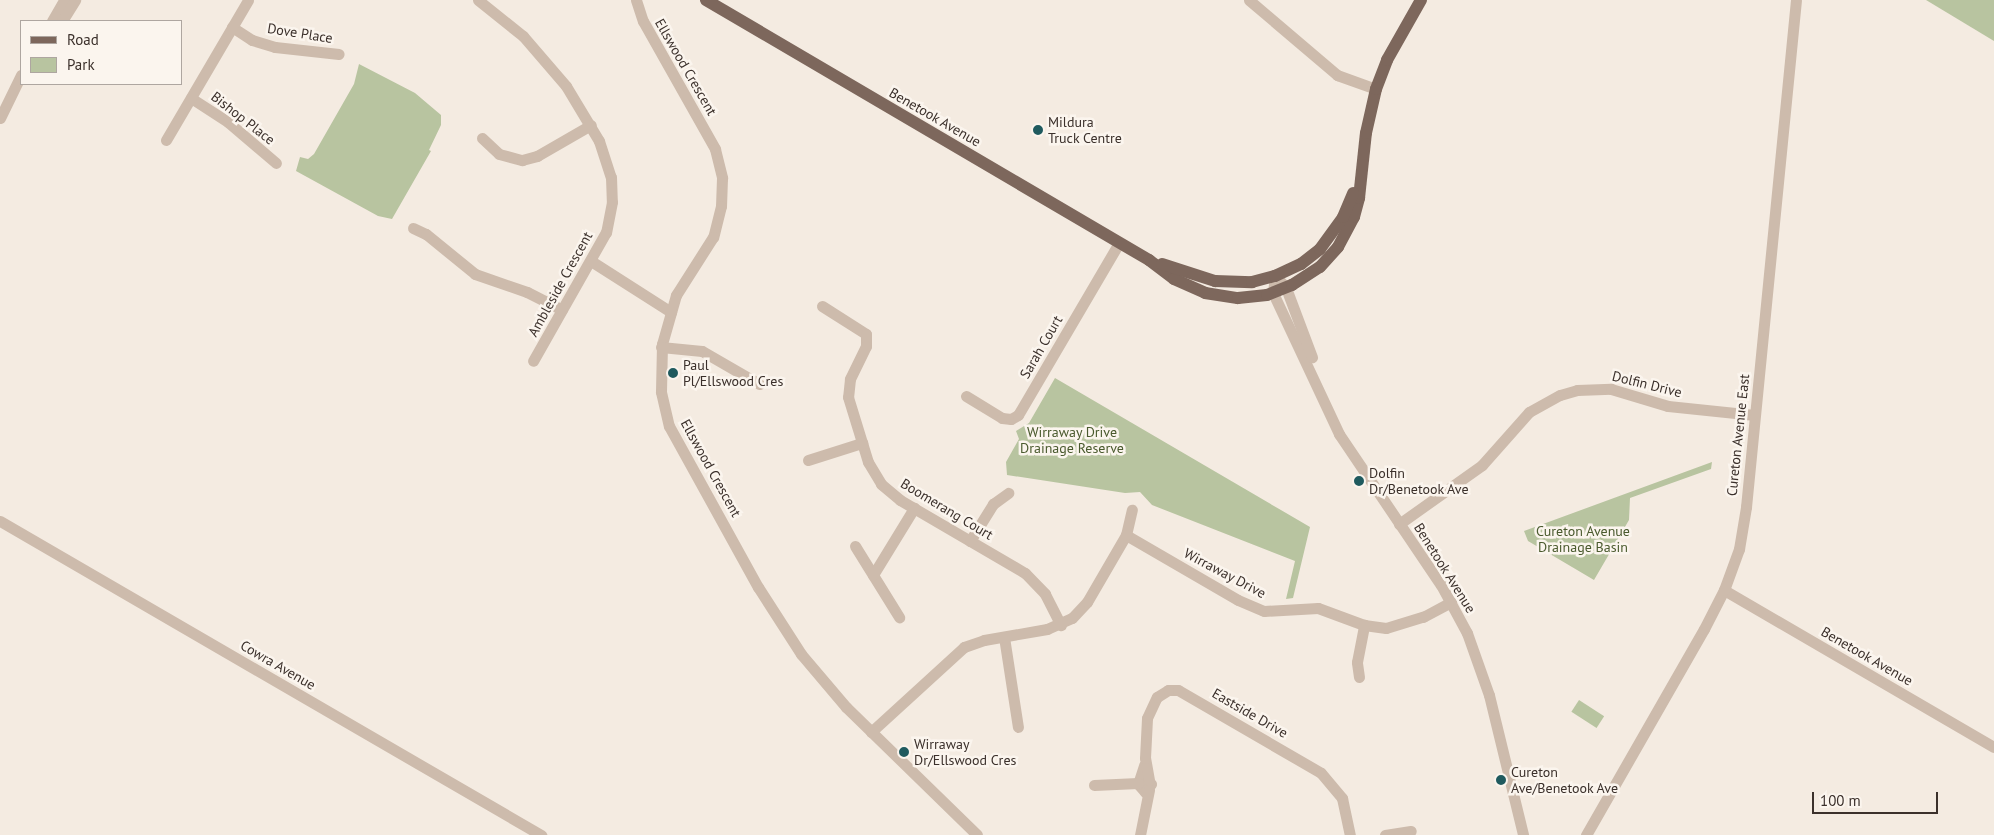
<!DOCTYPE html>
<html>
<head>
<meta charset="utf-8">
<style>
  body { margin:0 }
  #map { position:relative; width:1994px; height:835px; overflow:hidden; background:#f4ebe1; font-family:"PT Sans",sans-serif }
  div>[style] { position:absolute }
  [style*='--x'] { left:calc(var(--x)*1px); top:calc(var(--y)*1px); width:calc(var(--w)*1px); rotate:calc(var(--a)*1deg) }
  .green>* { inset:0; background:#b8c4a0; transform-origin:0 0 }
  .minor>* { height:11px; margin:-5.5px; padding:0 5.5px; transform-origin:5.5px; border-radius:5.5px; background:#cdbbac }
  .major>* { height:12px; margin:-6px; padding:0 6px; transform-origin:6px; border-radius:6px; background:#7d675c }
  .dots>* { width:14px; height:14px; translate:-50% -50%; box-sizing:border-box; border:2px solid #fbf5ee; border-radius:50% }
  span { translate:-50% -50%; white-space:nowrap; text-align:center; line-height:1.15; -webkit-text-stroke:5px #fbf5ee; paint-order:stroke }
  .street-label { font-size:14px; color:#3b302b }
  .poi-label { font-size:14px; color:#3b302b }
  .left { translate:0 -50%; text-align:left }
  .park-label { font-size:14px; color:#4a5a2e }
  .legend { position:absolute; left:20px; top:20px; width:162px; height:65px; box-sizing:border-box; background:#fbf5ee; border:1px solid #aea6a0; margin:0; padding:6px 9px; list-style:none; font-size:15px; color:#3b302b }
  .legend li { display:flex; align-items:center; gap:10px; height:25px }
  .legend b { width:25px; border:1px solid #aea6a0 }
  .scale { position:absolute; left:1812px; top:792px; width:126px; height:22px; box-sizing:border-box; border:2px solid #3b302b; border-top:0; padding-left:6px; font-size:15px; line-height:18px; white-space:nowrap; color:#3b302b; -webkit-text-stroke:4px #fbf5ee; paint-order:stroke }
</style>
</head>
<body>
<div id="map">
  <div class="green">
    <div style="clip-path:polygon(1926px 0,1994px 0,1994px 41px)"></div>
    <div style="clip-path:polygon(359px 64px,415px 93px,441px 115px,441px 125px,429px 150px,431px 151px,392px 219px,378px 216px,296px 171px,300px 157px,308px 159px,314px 154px,354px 84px)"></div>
    <div style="clip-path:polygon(1055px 378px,1310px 527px,1293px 598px,1286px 599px,1295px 561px,1152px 505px,1140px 492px,1125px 493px,1007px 475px,1006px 462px,1019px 439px,1016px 431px,1029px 423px)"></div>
    <div style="clip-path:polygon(1712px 462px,1711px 469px,1630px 498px,1629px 520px,1594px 580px,1528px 541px,1524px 531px)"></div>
    <div style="left:1579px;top:700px;width:30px;height:14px;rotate:33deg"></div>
  </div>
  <div class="minor">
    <div style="--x:478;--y:0;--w:58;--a:38.7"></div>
    <div style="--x:523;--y:36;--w:66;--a:49.3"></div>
    <div style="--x:566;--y:86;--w:64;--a:59"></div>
    <div style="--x:599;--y:141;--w:38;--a:72"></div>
    <div style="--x:611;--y:177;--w:25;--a:88"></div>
    <div style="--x:612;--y:202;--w:31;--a:101"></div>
    <div style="--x:606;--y:232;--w:148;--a:119.5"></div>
    <div style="--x:636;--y:0;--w:22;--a:72"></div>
    <div style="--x:643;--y:21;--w:147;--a:60.6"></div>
    <div style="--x:715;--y:149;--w:30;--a:76"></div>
    <div style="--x:722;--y:178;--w:28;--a:92"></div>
    <div style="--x:721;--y:206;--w:32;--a:104"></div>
    <div style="--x:713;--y:237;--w:69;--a:122.5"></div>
    <div style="--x:676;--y:295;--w:51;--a:105.9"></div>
    <div style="--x:662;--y:344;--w:48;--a:91.2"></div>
    <div style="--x:661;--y:392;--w:35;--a:77"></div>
    <div style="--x:669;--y:426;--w:184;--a:61.1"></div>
    <div style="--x:758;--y:587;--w:80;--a:57.3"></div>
    <div style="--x:801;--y:654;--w:70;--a:49.7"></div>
    <div style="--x:846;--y:707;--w:183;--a:44.3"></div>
    <div style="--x:1249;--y:0;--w:116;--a:40.4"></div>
    <div style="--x:1337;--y:75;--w:41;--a:19.7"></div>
    <div style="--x:52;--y:21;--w:24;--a:-60"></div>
    <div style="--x:62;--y:21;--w:25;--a:-58"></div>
    <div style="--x:232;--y:27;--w:24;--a:33"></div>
    <div style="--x:252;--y:40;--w:24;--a:17"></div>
    <div style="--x:275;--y:47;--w:64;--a:6.2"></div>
    <div style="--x:191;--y:98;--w:44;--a:33"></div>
    <div style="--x:228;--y:122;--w:63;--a:40.5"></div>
    <div style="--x:0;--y:118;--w:48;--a:-64"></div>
    <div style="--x:482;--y:138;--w:23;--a:43"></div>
    <div style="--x:499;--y:154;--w:24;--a:15"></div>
    <div style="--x:522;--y:160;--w:16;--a:-15"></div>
    <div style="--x:537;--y:156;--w:62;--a:-29.9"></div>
    <div style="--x:166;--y:140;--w:162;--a:-59.6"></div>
    <div style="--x:413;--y:228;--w:14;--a:25"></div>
    <div style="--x:426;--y:234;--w:63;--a:39.2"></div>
    <div style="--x:475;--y:274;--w:55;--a:19.1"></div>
    <div style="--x:527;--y:292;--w:39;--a:27"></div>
    <div style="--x:591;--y:261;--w:95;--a:32.5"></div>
    <div style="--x:1275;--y:276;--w:17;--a:97"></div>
    <div style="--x:1273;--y:293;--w:156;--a:64.9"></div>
    <div style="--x:1339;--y:434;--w:182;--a:56"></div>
    <div style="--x:1441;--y:585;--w:55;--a:61.6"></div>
    <div style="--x:1467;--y:633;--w:66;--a:70.5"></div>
    <div style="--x:1489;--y:695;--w:144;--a:76.3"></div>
    <div style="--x:1281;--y:282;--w:8;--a:50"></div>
    <div style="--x:1286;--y:288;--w:74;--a:69.4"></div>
    <div style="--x:822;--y:306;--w:52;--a:32.5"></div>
    <div style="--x:866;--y:334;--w:12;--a:90"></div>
    <div style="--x:866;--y:346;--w:37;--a:116"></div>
    <div style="--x:850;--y:379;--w:18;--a:96"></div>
    <div style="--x:848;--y:397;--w:68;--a:72.9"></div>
    <div style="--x:868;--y:462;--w:26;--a:59"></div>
    <div style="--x:881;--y:484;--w:25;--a:40"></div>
    <div style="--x:900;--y:500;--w:145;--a:30.3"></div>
    <div style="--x:1025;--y:573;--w:29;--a:46"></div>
    <div style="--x:1045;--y:594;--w:35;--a:63"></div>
    <div style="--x:661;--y:347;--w:41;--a:5.6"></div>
    <div style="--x:702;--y:351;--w:66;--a:30.1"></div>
    <div style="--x:966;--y:396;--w:42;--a:31.4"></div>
    <div style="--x:1002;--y:418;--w:9;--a:6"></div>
    <div style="--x:1011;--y:419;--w:8;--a:-30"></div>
    <div style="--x:1018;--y:415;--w:199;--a:-59.6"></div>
    <div style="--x:808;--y:460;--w:57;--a:-17.5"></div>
    <div style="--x:0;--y:521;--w:626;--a:30.13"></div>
    <div style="--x:1399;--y:524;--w:102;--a:-35.4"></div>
    <div style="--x:1482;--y:465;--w:71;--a:-48.4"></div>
    <div style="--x:1529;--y:412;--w:35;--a:-29"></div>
    <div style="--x:1560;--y:395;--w:18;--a:-16"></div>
    <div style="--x:1577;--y:390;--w:34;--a:-2"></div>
    <div style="--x:1611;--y:389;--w:59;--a:16.6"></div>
    <div style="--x:1668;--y:406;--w:87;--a:5.9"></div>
    <div style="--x:1126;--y:535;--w:129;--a:30.1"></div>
    <div style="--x:1238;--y:600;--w:28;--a:23"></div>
    <div style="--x:1264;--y:611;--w:54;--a:-3.2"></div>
    <div style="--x:1318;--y:608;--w:49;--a:20.3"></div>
    <div style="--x:1364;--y:625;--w:22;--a:8"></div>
    <div style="--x:1386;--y:628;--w:39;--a:-17"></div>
    <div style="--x:1423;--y:617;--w:32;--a:-28"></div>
    <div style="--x:970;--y:541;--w:44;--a:-58.1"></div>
    <div style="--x:993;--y:504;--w:19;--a:-36"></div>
    <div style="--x:855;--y:546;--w:84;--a:58.2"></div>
    <div style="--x:873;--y:575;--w:79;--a:-58.5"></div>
    <div style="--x:1724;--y:590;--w:312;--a:30.2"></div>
    <div style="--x:1004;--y:637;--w:91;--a:81.2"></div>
    <div style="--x:1359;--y:677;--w:15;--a:-98"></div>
    <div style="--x:1357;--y:662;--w:38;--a:-79"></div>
    <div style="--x:871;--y:732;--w:126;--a:-42.4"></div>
    <div style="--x:964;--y:647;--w:21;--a:-19"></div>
    <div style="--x:984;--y:640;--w:64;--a:-9.9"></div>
    <div style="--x:1047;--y:629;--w:27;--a:-24"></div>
    <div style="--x:1072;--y:618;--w:22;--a:-47"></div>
    <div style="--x:1087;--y:602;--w:78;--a:-59.8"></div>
    <div style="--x:1126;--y:535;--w:26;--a:-77"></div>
    <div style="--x:1143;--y:779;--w:9;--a:32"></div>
    <div style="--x:1151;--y:784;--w:10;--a:127"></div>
    <div style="--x:1145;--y:792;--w:11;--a:-131"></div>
    <div style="--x:1138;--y:784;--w:20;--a:-72"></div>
    <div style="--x:1149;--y:780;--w:22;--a:-100"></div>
    <div style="--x:1145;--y:758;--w:40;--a:-87.1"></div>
    <div style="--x:1147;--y:718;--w:23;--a:-65"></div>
    <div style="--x:1157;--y:697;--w:13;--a:-32"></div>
    <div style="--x:1168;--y:690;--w:10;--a:0"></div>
    <div style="--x:1178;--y:690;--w:165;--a:30.1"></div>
    <div style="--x:1321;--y:773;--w:33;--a:50"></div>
    <div style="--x:1342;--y:798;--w:38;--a:78"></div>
    <div style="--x:1094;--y:785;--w:44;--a:-2.6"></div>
    <div style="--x:1140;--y:835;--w:46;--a:-78.7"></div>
    <div style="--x:1385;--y:835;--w:26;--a:-9"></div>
    <div style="--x:1586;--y:835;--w:237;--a:-60.2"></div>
    <div style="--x:1704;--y:629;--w:44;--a:-62.9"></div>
    <div style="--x:1724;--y:590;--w:44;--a:-69.9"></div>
    <div style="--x:1739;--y:549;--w:43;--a:-80.5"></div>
    <div style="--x:1746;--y:507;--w:509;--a:-84.37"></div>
  </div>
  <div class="major">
    <div style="--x:706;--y:0;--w:514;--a:30.41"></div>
    <div style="--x:1149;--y:260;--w:31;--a:37"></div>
    <div style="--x:1174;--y:279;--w:34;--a:24"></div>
    <div style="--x:1205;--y:293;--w:33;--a:9"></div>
    <div style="--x:1238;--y:298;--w:29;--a:-6"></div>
    <div style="--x:1267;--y:295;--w:27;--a:-22"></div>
    <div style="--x:1292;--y:285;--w:33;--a:-33"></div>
    <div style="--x:1320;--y:267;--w:27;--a:-48"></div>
    <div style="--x:1338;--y:247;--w:34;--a:-62"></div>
    <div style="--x:1354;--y:217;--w:20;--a:-75"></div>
    <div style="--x:1359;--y:198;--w:65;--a:-83.9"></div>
    <div style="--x:1366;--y:133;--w:45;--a:-77.2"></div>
    <div style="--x:1376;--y:89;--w:31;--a:-69"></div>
    <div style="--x:1387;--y:60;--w:69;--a:-60.5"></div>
    <div style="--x:1162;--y:264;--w:56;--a:17.8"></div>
    <div style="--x:1215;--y:281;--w:37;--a:2"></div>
    <div style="--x:1252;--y:282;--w:24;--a:-15"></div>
    <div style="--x:1275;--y:276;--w:29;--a:-25"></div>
    <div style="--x:1301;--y:264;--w:24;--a:-38"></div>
    <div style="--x:1320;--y:249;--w:39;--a:-54"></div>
    <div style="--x:1343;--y:217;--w:26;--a:-67"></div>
  </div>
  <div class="dots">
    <div style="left:1038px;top:130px;background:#1f5a5e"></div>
    <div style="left:673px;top:373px;background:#1f5a5e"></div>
    <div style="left:1359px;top:481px;background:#1f5a5e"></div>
    <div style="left:904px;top:752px;background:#1f5a5e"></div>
    <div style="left:1501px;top:780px;background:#1f5a5e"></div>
  </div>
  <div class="street-label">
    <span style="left:300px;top:33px;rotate:9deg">Dove Place</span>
    <span style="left:686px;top:67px;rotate:60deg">Ellswood Crescent</span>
    <span style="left:935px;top:117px;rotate:30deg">Benetook Avenue</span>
    <span style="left:243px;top:118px;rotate:38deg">Bishop Place</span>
    <span style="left:560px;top:284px;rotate:-61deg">Ambleside Crescent</span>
    <span style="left:1041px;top:347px;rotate:-60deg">Sarah Court</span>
    <span style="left:1647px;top:384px;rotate:14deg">Dolfin Drive</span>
    <span style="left:1738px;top:435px;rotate:-84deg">Cureton Avenue East</span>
    <span style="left:711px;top:468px;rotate:61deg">Ellswood Crescent</span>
    <span style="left:947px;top:509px;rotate:31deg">Boomerang Court</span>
    <span style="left:1445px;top:568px;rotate:58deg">Benetook Avenue</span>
    <span style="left:1225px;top:573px;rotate:28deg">Wirraway Drive</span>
    <span style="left:1867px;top:656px;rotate:30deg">Benetook Avenue</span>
    <span style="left:278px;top:665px;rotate:30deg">Cowra Avenue</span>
    <span style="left:1250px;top:713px;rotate:30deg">Eastside Drive</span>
  </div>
  <div class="poi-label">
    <span class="left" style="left:1048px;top:130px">Mildura<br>Truck Centre</span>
    <span class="left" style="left:683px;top:373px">Paul<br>Pl/Ellswood Cres</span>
    <span class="left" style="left:1369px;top:481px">Dolfin<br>Dr/Benetook Ave</span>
    <span class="left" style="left:914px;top:752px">Wirraway<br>Dr/Ellswood Cres</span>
    <span class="left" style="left:1511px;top:780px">Cureton<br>Ave/Benetook Ave</span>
  </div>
  <div class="park-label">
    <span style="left:1072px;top:440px">Wirraway Drive<br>Drainage Reserve</span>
    <span style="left:1583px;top:539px">Cureton Avenue<br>Drainage Basin</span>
  </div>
  <ul class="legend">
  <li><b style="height:6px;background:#7d675c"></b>Road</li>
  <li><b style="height:14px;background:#b8c4a0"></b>Park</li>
  </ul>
  <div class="scale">100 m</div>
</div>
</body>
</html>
